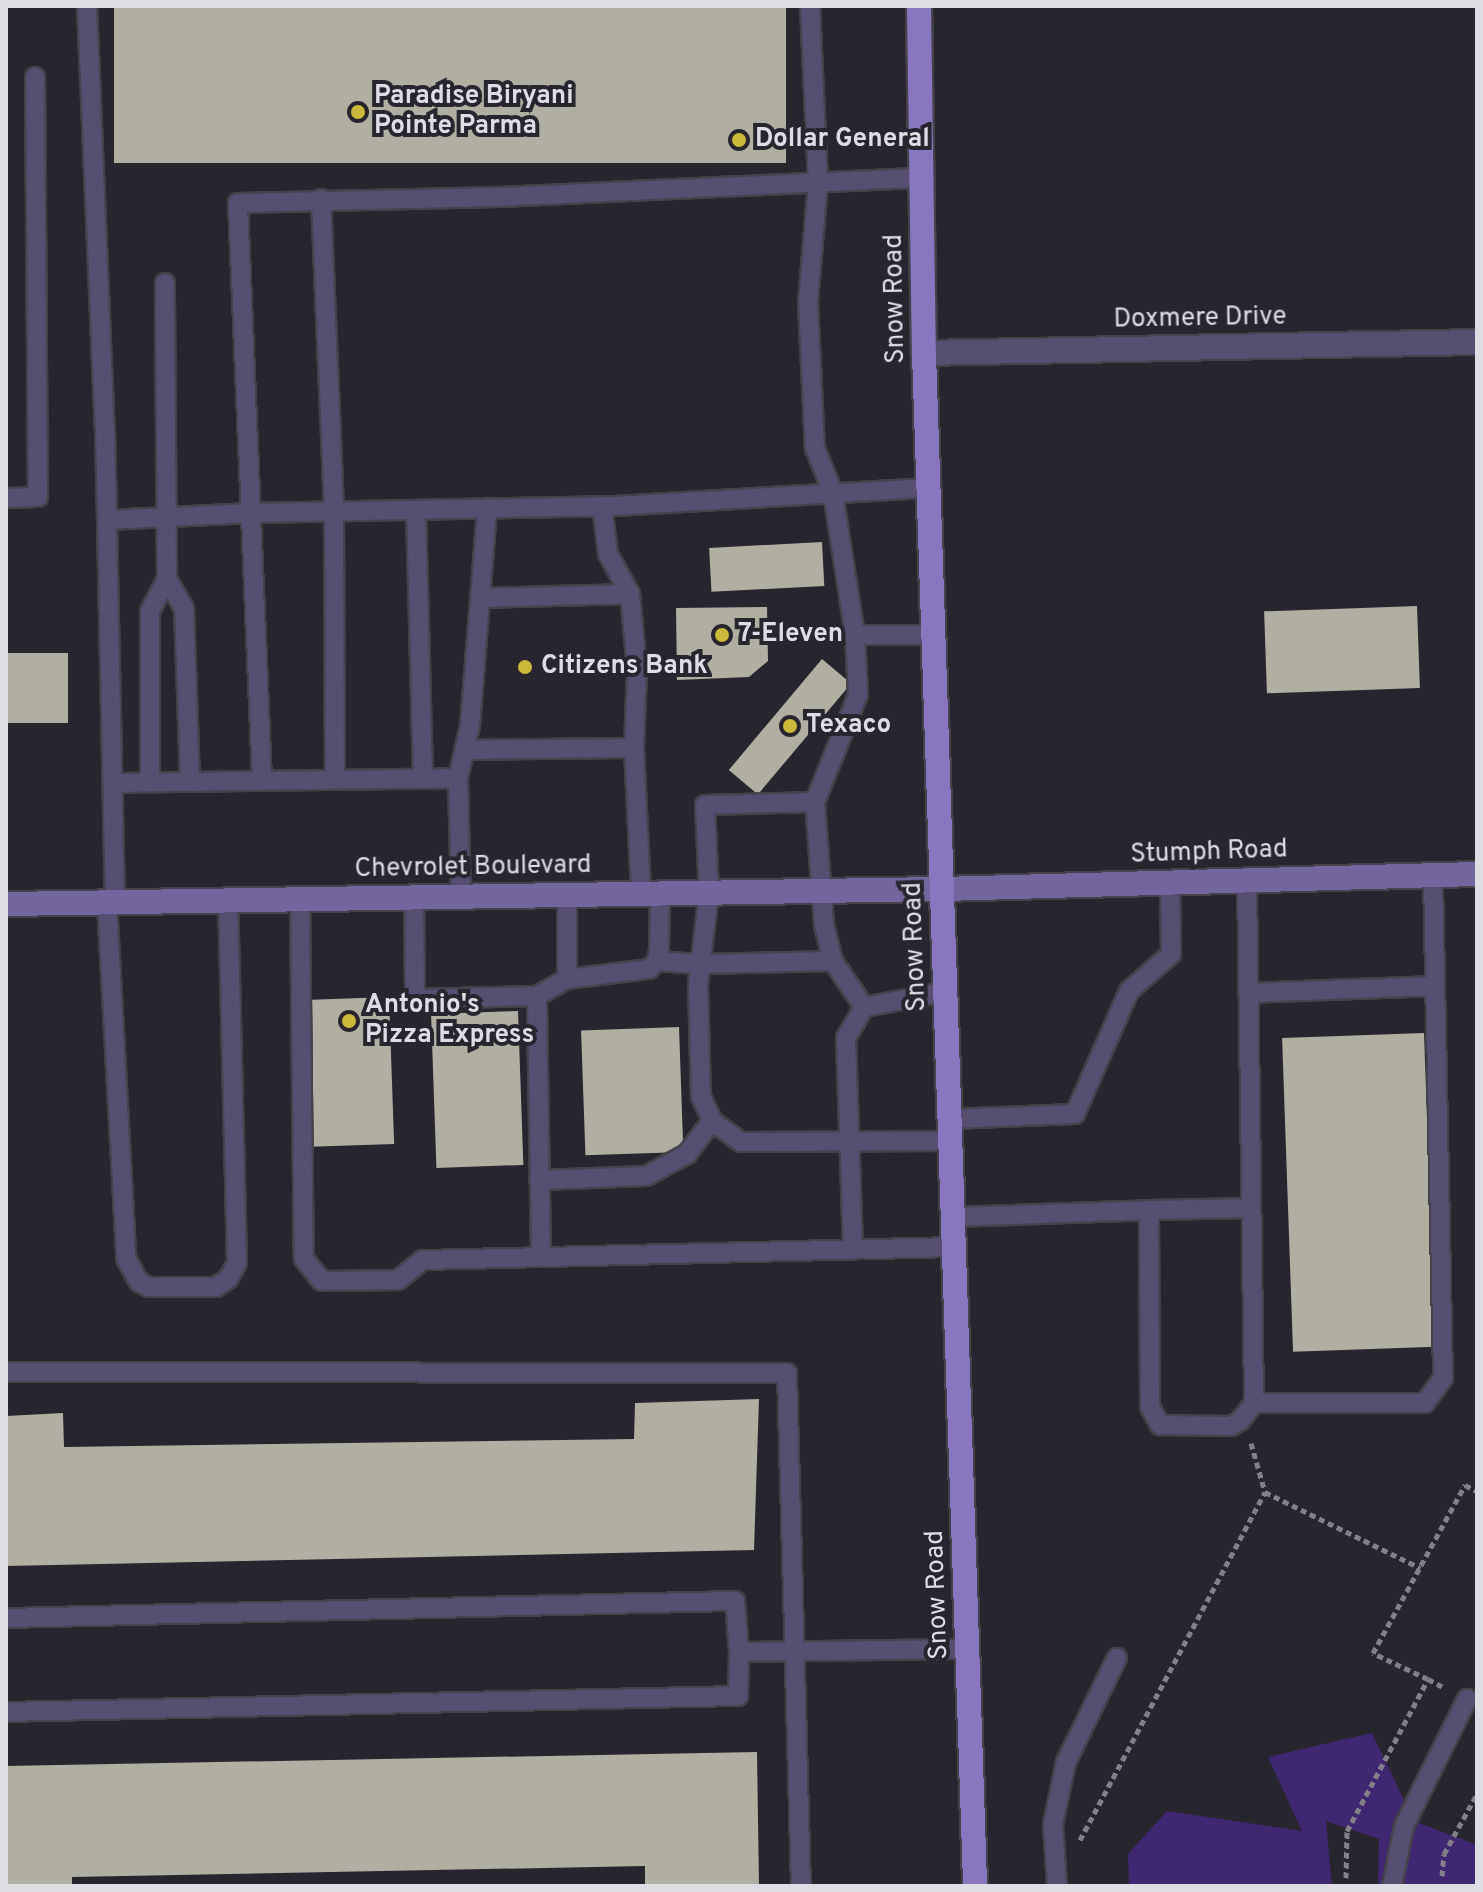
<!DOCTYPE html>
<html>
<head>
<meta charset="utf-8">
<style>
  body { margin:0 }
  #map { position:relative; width:1483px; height:1892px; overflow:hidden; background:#27252e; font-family:Overpass,sans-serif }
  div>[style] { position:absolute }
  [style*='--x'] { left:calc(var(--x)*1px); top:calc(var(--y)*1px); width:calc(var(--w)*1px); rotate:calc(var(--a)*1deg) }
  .green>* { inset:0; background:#402772 }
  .building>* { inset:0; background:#b0afa2; transform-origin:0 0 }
  .path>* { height:5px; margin-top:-2.5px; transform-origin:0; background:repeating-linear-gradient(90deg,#828188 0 6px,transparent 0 10px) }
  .roads { filter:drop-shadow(2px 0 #44424b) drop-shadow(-2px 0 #44424b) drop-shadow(0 2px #44424b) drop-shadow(0 -2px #44424b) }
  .service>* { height:18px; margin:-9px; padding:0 9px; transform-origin:9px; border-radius:9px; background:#574f72 }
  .minor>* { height:24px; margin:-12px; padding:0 12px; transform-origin:12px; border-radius:12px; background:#574f72 }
  .secondary>* { height:24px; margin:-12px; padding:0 12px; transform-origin:12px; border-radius:12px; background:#73659d }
  .primary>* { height:24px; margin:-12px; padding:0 12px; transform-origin:12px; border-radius:12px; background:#8876be }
  .dots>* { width:22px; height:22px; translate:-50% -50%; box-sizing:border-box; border:4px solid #27252e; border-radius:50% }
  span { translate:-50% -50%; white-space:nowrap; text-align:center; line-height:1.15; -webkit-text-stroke:8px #27252e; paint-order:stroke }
  .poi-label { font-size:26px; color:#dedde3; font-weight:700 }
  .left { translate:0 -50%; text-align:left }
  .street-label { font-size:26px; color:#dedde3 }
  .frame { position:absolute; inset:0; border:8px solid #dedde3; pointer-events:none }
</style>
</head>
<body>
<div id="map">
  <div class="green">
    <div style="clip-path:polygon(1372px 1733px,1414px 1821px,1477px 1845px,1477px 1886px,1378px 1886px,1379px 1839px,1326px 1821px,1332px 1886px,1129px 1886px,1128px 1854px,1167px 1811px,1302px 1831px,1268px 1757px)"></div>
  </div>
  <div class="building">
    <div style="left:114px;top:6px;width:672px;height:157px"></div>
    <div style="left:822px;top:542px;width:44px;height:113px;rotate:87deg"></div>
    <div style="left:1417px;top:606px;width:82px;height:153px;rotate:88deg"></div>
    <div style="clip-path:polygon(767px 607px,768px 661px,749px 677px,677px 680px,676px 608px)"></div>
    <div style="left:6px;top:653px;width:62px;height:70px"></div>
    <div style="left:822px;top:659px;width:38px;height:145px;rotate:40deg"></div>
    <div style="left:389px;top:997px;width:147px;height:84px;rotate:88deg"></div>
    <div style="left:518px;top:1011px;width:154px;height:87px;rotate:88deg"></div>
    <div style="left:679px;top:1027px;width:125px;height:98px;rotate:88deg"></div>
    <div style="left:1424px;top:1033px;width:314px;height:142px;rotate:88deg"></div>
    <div style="clip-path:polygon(759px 1399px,754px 1550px,6px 1566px,6px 1416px,63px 1413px,64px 1447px,634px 1439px,635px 1403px)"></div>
    <div style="clip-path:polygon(757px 1752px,759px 1886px,645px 1886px,645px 1866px,72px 1877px,72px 1886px,6px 1886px,6px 1766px)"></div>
  </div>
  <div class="path">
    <div style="--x:1251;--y:1443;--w:51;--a:74.1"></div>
    <div style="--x:1428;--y:1679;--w:61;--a:-154.7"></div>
    <div style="--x:1373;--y:1653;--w:192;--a:-61.3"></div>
    <div style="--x:1465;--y:1485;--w:13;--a:27"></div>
    <div style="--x:1080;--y:1840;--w:394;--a:-62"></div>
    <div style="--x:1265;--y:1492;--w:173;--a:26.1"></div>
    <div style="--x:1442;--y:1876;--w:22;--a:-85"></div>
    <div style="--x:1444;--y:1854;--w:68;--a:-61.2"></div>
    <div style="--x:1346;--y:1878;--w:47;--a:-88.8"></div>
    <div style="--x:1347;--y:1831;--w:172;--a:-61.9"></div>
    <div style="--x:1428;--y:1679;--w:19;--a:28"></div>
  </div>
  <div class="roads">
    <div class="service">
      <div style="--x:87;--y:6;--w:421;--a:87.6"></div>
      <div style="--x:105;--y:427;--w:475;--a:88.8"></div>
      <div style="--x:810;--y:6;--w:177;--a:87.4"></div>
      <div style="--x:818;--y:183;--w:119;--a:94.8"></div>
      <div style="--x:808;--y:302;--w:146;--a:87.3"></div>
      <div style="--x:815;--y:448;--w:48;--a:68.2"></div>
      <div style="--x:833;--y:493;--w:144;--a:81.2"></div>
      <div style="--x:855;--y:635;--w:78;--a:0"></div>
      <div style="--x:321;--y:199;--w:312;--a:87.6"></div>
      <div style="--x:334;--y:511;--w:268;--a:89.8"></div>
      <div style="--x:6;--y:498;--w:32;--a:-2"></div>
      <div style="--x:38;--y:497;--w:420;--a:-90.4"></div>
      <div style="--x:602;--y:506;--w:48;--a:82.9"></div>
      <div style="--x:608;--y:554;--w:46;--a:61.2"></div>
      <div style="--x:630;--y:594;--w:76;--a:84.7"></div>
      <div style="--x:637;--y:670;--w:78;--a:92.2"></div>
      <div style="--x:634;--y:748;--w:145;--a:87.2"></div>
      <div style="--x:416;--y:510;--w:268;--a:88.5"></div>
      <div style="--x:107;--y:520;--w:145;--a:-2.8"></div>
      <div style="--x:252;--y:513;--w:363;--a:-1.1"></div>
      <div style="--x:615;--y:506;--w:315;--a:-3.3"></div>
      <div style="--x:167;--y:579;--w:34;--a:60"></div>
      <div style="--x:184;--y:608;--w:173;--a:88"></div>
      <div style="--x:480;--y:598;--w:150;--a:-1.5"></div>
      <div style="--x:855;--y:635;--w:60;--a:87.1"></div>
      <div style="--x:858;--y:695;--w:115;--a:111.9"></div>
      <div style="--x:815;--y:802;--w:123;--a:85.8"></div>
      <div style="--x:824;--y:925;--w:37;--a:76"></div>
      <div style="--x:833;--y:961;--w:55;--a:56"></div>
      <div style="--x:466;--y:750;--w:168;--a:-0.7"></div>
      <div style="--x:262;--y:779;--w:576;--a:-92.39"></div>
      <div style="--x:238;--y:203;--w:261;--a:-1.3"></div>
      <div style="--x:499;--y:197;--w:423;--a:-2.6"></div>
      <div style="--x:150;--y:782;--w:171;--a:-90"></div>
      <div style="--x:150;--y:611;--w:36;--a:-62"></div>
      <div style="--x:167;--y:579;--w:296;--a:-90.4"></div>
      <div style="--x:114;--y:783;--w:344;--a:-0.8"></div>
      <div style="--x:815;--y:802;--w:110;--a:178.4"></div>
      <div style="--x:705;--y:805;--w:87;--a:87.4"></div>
      <div style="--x:709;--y:892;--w:93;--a:96.8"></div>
      <div style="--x:698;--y:984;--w:112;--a:88.5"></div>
      <div style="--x:701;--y:1096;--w:27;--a:66"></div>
      <div style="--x:712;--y:1121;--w:36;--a:36"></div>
      <div style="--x:741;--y:1142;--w:209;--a:-0.3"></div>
      <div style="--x:1247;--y:880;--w:523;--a:89.23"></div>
      <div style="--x:567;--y:895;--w:84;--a:90"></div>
      <div style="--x:461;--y:896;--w:118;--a:-91.5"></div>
      <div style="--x:458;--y:778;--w:53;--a:-77"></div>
      <div style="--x:470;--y:726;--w:219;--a:-85.5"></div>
      <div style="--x:414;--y:897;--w:102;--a:89.4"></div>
      <div style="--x:415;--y:999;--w:122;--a:-1.4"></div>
      <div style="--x:300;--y:899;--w:360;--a:89.4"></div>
      <div style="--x:304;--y:1259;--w:28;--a:51"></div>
      <div style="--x:322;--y:1281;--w:76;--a:-0.8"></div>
      <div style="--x:398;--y:1280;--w:32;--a:-39"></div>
      <div style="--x:423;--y:1260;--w:531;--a:-1.4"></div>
      <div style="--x:107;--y:902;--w:357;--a:86.9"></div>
      <div style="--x:126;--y:1258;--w:27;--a:62"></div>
      <div style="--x:139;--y:1282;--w:11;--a:27"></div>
      <div style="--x:149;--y:1287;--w:67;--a:0"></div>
      <div style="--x:216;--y:1287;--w:14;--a:-34"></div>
      <div style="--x:228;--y:1279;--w:18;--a:-61"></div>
      <div style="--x:237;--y:1263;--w:363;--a:-91.4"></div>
      <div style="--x:657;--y:961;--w:42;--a:4.1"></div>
      <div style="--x:699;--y:964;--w:134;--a:-1.3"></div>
      <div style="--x:1248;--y:993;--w:187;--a:-2.1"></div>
      <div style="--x:950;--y:1119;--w:125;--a:-2.3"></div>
      <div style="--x:1075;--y:1114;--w:134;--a:-66.3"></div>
      <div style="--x:1129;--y:991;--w:56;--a:-41.4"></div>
      <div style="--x:1171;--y:954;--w:72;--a:-90.8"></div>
      <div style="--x:539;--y:1180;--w:107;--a:-2.1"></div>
      <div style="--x:646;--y:1176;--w:47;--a:-28.2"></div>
      <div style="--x:687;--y:1154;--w:41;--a:-52.9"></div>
      <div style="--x:1149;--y:1210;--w:102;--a:-1.1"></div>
      <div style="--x:953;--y:1217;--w:196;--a:-2"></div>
      <div style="--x:1149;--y:1210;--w:197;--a:89.7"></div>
      <div style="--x:1150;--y:1407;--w:21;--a:61"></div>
      <div style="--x:1160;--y:1425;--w:71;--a:0.8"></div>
      <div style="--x:1231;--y:1426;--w:10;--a:-29"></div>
      <div style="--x:1240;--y:1421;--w:23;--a:-52"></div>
      <div style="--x:1254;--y:1403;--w:171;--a:0"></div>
      <div style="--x:1425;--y:1403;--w:31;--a:-54"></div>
      <div style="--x:1443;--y:1378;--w:503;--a:-91.14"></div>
      <div style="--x:853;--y:1250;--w:212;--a:-91.9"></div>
      <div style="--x:846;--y:1038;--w:36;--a:-60"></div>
      <div style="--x:864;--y:1007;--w:82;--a:-10.5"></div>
      <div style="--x:541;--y:1257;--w:261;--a:-90.9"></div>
      <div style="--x:537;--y:996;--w:34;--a:-30"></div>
      <div style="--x:567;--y:979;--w:83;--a:-7"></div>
      <div style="--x:649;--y:969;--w:11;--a:-45"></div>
      <div style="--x:657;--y:961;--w:11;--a:-80"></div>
      <div style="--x:659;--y:950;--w:57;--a:-89"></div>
      <div style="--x:6;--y:1372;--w:781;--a:0.07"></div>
      <div style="--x:787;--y:1373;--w:513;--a:88.44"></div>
      <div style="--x:6;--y:1618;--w:729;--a:-1.34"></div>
      <div style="--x:735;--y:1601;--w:51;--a:85.5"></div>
      <div style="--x:739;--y:1652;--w:44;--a:91.3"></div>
      <div style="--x:738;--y:1696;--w:732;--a:178.75"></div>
      <div style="--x:739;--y:1652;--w:229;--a:-0.8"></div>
      <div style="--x:1057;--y:1886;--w:62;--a:-93.7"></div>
      <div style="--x:1053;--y:1824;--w:63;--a:-78.2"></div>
      <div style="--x:1066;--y:1762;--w:116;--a:-63.9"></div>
      <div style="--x:1392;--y:1886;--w:61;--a:-78.7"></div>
      <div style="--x:1404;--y:1826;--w:142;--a:-63.6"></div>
    </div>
    <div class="minor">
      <div style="--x:924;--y:353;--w:553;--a:-1.14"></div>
    </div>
    <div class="secondary">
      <div style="--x:6;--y:904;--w:936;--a:-0.92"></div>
      <div style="--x:942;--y:889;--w:535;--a:-1.61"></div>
    </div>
    <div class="primary">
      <div style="--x:919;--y:6;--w:347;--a:89.2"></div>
      <div style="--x:924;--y:353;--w:1534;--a:88.09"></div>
    </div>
  </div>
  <div class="dots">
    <div style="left:358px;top:112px;background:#ccb939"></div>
    <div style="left:739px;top:140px;background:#ccb939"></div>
    <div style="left:722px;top:635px;background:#ccb939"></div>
    <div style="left:525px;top:667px;background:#ccb939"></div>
    <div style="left:790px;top:726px;background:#ccb939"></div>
    <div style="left:349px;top:1021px;background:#ccb939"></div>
  </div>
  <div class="poi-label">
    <span class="left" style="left:374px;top:112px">Paradise Biryani<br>Pointe Parma</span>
    <span class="left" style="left:755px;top:140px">Dollar General</span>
    <span class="left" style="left:738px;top:635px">7-Eleven</span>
    <span class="left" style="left:541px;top:667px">Citizens Bank</span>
    <span class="left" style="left:806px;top:726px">Texaco</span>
    <span class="left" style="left:365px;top:1021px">Antonio's<br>Pizza Express</span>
  </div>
  <div class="street-label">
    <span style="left:896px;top:299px;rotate:-91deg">Snow Road</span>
    <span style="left:1200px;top:319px;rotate:-1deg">Doxmere Drive</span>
    <span style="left:1209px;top:853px;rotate:-2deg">Stumph Road</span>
    <span style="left:473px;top:868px;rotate:-1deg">Chevrolet Boulevard</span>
    <span style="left:916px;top:947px;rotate:-92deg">Snow Road</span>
    <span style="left:938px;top:1595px;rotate:-92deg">Snow Road</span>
  </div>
  <div class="frame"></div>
</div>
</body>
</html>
